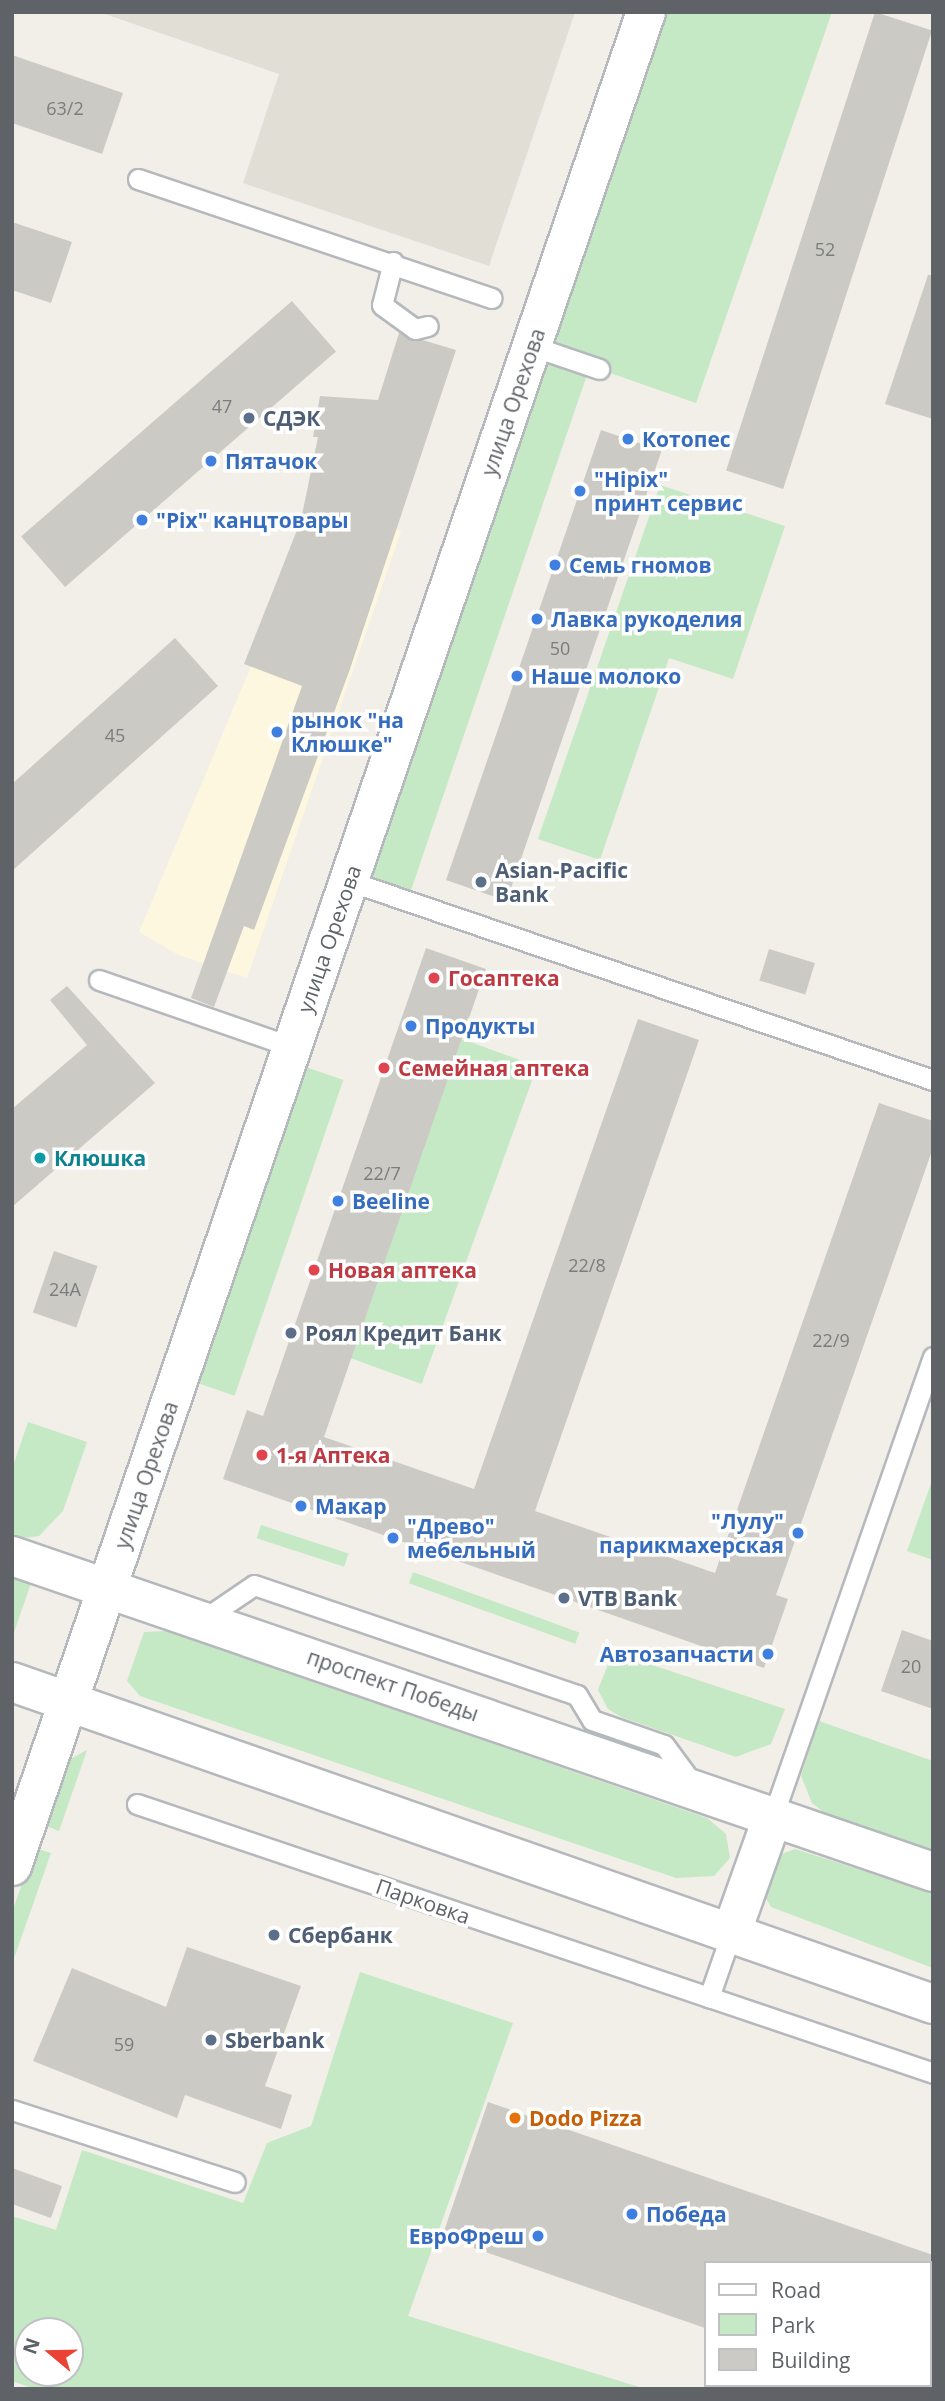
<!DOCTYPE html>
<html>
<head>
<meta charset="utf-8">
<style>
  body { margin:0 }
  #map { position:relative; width:945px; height:2401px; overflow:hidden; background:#f1efe8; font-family:"Open Sans",sans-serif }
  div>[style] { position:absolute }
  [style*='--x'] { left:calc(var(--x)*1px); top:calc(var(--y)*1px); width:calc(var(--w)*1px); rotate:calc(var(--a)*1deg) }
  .commercial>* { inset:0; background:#fef7e0 }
  .education>* { inset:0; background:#e1ded6 }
  .green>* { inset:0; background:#c5e8c5; transform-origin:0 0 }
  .building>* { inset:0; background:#cccac5; transform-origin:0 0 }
  .roads { filter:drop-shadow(2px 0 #b5b8bc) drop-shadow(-2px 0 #b5b8bc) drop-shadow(0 2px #b5b8bc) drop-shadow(0 -2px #b5b8bc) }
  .service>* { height:19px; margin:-9.5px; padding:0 9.5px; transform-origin:9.5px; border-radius:9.5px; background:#fff }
  .tertiary>* { height:38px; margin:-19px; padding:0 19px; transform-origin:19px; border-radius:19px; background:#fff }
  .secondary>* { height:38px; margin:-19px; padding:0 19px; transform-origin:19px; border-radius:19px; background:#fff }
  .dots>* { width:19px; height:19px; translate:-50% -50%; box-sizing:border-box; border:4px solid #fff; border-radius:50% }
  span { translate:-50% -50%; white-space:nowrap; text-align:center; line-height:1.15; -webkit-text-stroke:7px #fff; paint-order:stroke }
  .number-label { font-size:18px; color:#7a7d7f }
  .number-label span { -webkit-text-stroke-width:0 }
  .street-label { font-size:21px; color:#5f6368 }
  .service-label { font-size:21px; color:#4e5e75; font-weight:700 }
  .left { translate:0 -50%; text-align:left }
  .shop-label { font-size:21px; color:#366cbe; font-weight:700 }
  .right { translate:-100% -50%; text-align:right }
  .health-label { font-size:21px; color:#be3a42; font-weight:700 }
  .culture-label { font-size:21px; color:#0d838f; font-weight:700 }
  .food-label { font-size:21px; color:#c56008; font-weight:700 }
  .frame { position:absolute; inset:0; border:14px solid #5f6368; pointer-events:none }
  .legend { position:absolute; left:704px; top:2261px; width:228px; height:126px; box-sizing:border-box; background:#fff; border:2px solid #bfc1c3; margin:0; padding:9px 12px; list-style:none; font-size:21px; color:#5f6368 }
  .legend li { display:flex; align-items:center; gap:14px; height:35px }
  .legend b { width:35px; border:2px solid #bfc1c3 }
  .north { position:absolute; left:14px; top:2317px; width:70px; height:70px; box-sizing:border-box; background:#fff; border:2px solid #bfc1c3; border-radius:50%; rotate:289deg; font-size:19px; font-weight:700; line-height:28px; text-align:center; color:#5f6368 }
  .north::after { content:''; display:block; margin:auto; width:24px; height:32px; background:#ea4335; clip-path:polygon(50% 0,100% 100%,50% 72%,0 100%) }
</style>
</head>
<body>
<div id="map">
  <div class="commercial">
    <div style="clip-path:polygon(320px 503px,401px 531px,247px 978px,179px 955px,139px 932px)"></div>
  </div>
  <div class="education">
    <div style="clip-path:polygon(99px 12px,575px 12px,489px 266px,243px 183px,279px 74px)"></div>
  </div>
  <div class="green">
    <div style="clip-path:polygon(646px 12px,832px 12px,696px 403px,590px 366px,410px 893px,359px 876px)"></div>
    <div style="clip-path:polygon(660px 485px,785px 526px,733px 679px,669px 658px,600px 860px,538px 839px)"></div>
    <div style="left:462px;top:1039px;width:80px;height:338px;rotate:20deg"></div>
    <div style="left:297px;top:1064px;width:49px;height:334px;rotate:19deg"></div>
    <div style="clip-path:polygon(28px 1422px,87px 1442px,63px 1511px,39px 1536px,17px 1539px,12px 1537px,12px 1469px)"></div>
    <div style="clip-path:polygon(933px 1478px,933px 1560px,907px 1551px)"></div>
    <div style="left:261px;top:1525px;width:92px;height:14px;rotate:18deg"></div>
    <div style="left:413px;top:1572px;width:177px;height:12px;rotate:20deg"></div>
    <div style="clip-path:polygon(12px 1577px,31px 1583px,12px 1638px)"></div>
    <div style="clip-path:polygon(167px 1631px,707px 1818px,726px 1834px,730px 1858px,714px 1876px,676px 1878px,140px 1696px,127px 1681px,144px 1632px)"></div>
    <div style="clip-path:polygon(613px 1652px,785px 1709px,771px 1744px,736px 1757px,621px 1717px,608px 1709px,598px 1690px)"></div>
    <div style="clip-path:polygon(819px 1721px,933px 1761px,933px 1854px,836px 1822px,812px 1803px,801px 1776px)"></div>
    <div style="clip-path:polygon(87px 1750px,59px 1831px,41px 1824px,63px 1763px)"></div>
    <div style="clip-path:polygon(35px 1848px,51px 1853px,12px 1964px,12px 1912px)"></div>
    <div style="clip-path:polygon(795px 1849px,933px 1893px,933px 1968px,771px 1907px,761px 1890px,772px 1858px)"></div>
    <div style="clip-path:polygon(evenodd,360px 1972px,513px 2023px,408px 2316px,646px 2389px,35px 2389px,12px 2381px,12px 2216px,56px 2230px,82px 2150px,243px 2203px,267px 2143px,311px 2126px,360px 1972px,28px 2331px,70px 2331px,70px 2373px,28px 2373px,28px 2331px)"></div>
  </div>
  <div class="building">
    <div style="left:875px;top:12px;width:60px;height:482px;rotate:18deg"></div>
    <div style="clip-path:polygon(12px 55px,123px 93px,102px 154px,12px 123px)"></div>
    <div style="clip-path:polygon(12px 222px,72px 242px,51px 303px,12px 290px)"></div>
    <div style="clip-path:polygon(928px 275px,933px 275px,933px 419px,885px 404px)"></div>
    <div style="left:292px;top:301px;width:67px;height:359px;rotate:49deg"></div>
    <div style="clip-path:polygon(399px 333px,456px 350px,350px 669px,254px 930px,244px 926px,214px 1007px,191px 998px,302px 686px,244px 664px,301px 520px,318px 437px,313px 437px,320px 396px,378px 400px)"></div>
    <div style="left:601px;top:430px;width:64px;height:476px;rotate:19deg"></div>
    <div style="clip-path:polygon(175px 638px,218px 686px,12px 871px,12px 784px)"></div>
    <div style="clip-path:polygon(426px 948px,486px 969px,324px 1437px,474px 1489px,638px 1019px,699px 1040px,535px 1511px,715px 1573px,879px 1103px,933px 1121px,933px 1148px,776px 1595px,788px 1599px,764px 1668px,223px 1479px,247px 1410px,263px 1416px)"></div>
    <div style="left:769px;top:949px;width:48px;height:33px;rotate:17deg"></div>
    <div style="clip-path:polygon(67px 986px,155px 1083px,12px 1207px,12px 1109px,87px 1045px,50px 1000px)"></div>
    <div style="left:54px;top:1251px;width:46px;height:65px;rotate:19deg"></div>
    <div style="clip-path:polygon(902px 1630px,933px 1641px,933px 1709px,881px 1691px)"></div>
    <div style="clip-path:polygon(187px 1947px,301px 1986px,265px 2086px,292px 2095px,281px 2129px,185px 2095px,177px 2118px,33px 2061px,72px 1968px,166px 2007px)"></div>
    <div style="clip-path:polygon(488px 2102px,933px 2255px,933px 2263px,705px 2263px,705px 2328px,442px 2237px)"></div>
    <div style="clip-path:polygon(12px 2168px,62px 2186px,51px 2218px,12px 2204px)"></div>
  </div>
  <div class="roads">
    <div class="service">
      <div style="--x:138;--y:179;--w:373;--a:18.6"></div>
      <div style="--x:393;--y:262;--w:44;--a:104.3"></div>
      <div style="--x:382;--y:305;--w:41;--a:36"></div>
      <div style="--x:415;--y:329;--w:13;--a:-13"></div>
      <div style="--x:532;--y:346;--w:71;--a:18.9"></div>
      <div style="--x:349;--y:881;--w:617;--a:18.82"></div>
      <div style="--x:99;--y:980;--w:204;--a:19.1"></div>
      <div style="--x:204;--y:1619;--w:60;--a:-34.2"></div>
      <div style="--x:254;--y:1585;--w:341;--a:18.8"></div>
      <div style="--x:577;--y:1695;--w:29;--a:59"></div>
      <div style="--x:592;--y:1720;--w:76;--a:19.1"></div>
      <div style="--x:664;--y:1745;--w:49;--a:53.4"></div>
      <div style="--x:137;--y:1804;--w:604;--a:18.65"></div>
      <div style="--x:773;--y:1816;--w:486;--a:-70.8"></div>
      <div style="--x:731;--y:1934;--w:67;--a:109.2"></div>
      <div style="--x:709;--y:1997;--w:237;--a:18.7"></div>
      <div style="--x:12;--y:2110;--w:234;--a:17.9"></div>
    </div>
    <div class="tertiary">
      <div style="--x:12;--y:1866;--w:1959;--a:-71.12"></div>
    </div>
    <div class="secondary">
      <div style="--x:12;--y:1556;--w:974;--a:18.94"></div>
      <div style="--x:12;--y:1682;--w:976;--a:19.27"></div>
      <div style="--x:731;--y:1934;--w:125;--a:-70.4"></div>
    </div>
  </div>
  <div class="dots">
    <div style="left:249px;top:418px;background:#5c6f8a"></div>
    <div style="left:628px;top:439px;background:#3f7fe0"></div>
    <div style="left:211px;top:461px;background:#3f7fe0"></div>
    <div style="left:580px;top:491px;background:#3f7fe0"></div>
    <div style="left:142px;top:520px;background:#3f7fe0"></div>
    <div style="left:555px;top:565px;background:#3f7fe0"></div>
    <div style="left:537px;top:619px;background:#3f7fe0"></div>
    <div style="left:517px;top:676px;background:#3f7fe0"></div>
    <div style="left:277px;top:732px;background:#3f7fe0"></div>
    <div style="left:481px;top:882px;background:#5c6f8a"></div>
    <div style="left:434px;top:978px;background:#e0444e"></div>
    <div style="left:411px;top:1026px;background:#3f7fe0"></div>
    <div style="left:384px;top:1068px;background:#e0444e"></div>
    <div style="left:40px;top:1158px;background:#0f9aa8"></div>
    <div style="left:338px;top:1201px;background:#3f7fe0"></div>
    <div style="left:314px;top:1270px;background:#e0444e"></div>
    <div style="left:291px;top:1333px;background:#5c6f8a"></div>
    <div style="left:262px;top:1455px;background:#e0444e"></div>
    <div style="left:301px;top:1506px;background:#3f7fe0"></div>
    <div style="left:798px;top:1533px;background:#3f7fe0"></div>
    <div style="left:393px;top:1538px;background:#3f7fe0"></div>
    <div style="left:564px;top:1598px;background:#5c6f8a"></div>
    <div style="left:768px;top:1654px;background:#3f7fe0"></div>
    <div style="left:274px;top:1935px;background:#5c6f8a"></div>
    <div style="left:211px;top:2040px;background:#5c6f8a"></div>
    <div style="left:515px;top:2118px;background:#e8710a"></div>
    <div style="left:632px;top:2214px;background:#3f7fe0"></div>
    <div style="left:538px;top:2236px;background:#3f7fe0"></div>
  </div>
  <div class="number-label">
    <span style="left:65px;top:108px">63/2</span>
    <span style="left:825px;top:249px">52</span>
    <span style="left:222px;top:406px">47</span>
    <span style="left:560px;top:648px">50</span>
    <span style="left:115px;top:735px">45</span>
    <span style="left:382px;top:1173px">22/7</span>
    <span style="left:587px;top:1265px">22/8</span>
    <span style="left:65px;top:1289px">24А</span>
    <span style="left:831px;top:1340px">22/9</span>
    <span style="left:911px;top:1666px">20</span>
    <span style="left:124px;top:2044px">59</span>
  </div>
  <div class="street-label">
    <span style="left:513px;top:402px;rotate:-71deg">улица Орехова</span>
    <span style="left:329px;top:939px;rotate:-71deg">улица Орехова</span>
    <span style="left:146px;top:1475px;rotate:-71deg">улица Орехова</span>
    <span style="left:393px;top:1685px;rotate:19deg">проспект Победы</span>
    <span style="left:423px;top:1901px;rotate:19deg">Парковка</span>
  </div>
  <div class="service-label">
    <span class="left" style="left:263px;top:418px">СДЭК</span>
    <span class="left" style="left:495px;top:882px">Asian-Pacific<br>Bank</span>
    <span class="left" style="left:305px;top:1333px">Роял Кредит Банк</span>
    <span class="left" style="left:578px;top:1598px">VTB Bank</span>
    <span class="left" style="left:288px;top:1935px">Сбербанк</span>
    <span class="left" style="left:225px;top:2040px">Sberbank</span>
  </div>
  <div class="shop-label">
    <span class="left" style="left:642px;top:439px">Котопес</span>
    <span class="left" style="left:225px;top:461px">Пятачок</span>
    <span class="left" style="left:594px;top:491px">"Hipix"<br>принт сервис</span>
    <span class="left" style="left:156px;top:520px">"Pix" канцтовары</span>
    <span class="left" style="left:569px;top:565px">Семь гномов</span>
    <span class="left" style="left:551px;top:619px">Лавка рукоделия</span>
    <span class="left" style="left:531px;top:676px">Наше молоко</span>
    <span class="left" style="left:291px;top:732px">рынок "на<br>Клюшке"</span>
    <span class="left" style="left:425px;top:1026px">Продукты</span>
    <span class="left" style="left:352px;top:1201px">Beeline</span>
    <span class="left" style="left:315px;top:1506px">Макар</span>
    <span class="right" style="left:784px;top:1533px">"Лулу"<br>парикмахерская</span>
    <span class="left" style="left:407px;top:1538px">"Древо"<br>мебельный</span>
    <span class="right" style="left:754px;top:1654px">Автозапчасти</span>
    <span class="left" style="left:646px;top:2214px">Победа</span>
    <span class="right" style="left:524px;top:2236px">ЕвроФреш</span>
  </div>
  <div class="health-label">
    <span class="left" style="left:448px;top:978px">Госаптека</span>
    <span class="left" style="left:398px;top:1068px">Семейная аптека</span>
    <span class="left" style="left:328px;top:1270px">Новая аптека</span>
    <span class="left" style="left:276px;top:1455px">1-я Аптека</span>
  </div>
  <div class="culture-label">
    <span class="left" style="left:54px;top:1158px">Клюшка</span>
  </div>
  <div class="food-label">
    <span class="left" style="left:529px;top:2118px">Dodo Pizza</span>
  </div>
  <div class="frame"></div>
  <ul class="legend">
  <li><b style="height:9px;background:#fff"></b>Road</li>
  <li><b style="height:19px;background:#c5e8c5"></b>Park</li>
  <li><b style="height:19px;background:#cccac5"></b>Building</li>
  </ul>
  <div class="north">N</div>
</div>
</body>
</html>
